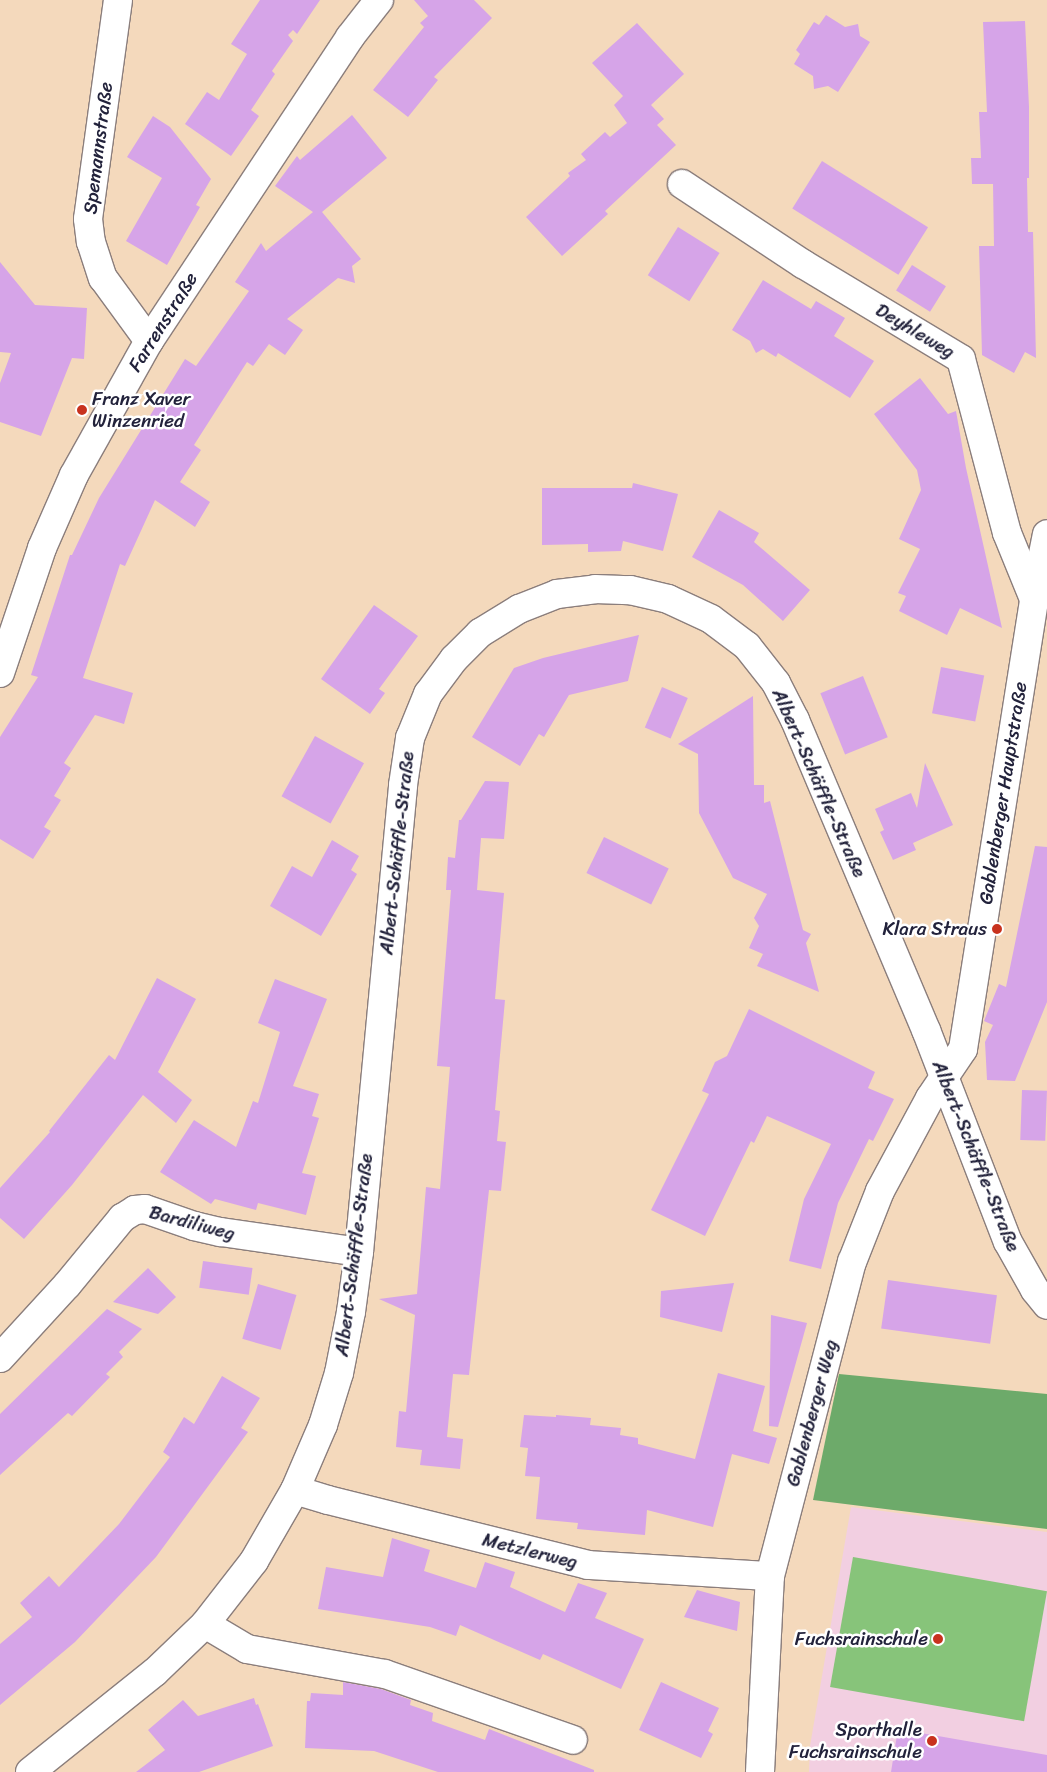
<!DOCTYPE html>
<html>
<head>
<meta charset="utf-8">
<style>
  body { margin:0 }
  #map { position:relative; width:1047px; height:1772px; overflow:hidden; background:#f4d9bc; font-family:Sriracha,sans-serif }
  div>[style] { position:absolute }
  [style*='--x'] { left:calc(var(--x)*1px); top:calc(var(--y)*1px); width:calc(var(--w)*1px); rotate:calc(var(--a)*1deg) }
  .built>* { inset:0; background:#f2cfe1 }
  .green>* { inset:0; background:#87c47a; transform-origin:0 0 }
  .forest>* { inset:0; background:#6daa6a }
  .building>* { inset:0; background:#d6a4e8; transform-origin:0 0 }
  .roads { filter:drop-shadow(1px 0 #8b7e7c) drop-shadow(-1px 0 #8b7e7c) drop-shadow(0 1px #8b7e7c) drop-shadow(0 -1px #8b7e7c) }
  .minor>* { height:28px; margin:-14px; padding:0 14px; transform-origin:14px; border-radius:14px; background:#fff }
  .dots>* { width:14px; height:14px; translate:-50% -50%; box-sizing:border-box; border:2px solid #fff; border-radius:50% }
  span { translate:-50% -50%; white-space:nowrap; text-align:center; line-height:1.15; -webkit-text-stroke:5px #fff; paint-order:stroke }
  .street-label { font-size:19px; color:#22223b }
  .poi-label { font-size:19px; color:#22223b }
  .left { translate:0 -50%; text-align:left }
  .right { translate:-100% -50%; text-align:right }
</style>
</head>
<body>
<div id="map">
  <div class="built">
    <div style="clip-path:polygon(851px 1507px,1047px 1532px,1047px 1772px,809px 1772px,810px 1746px)"></div>
  </div>
  <div class="green">
    <div style="left:853px;top:1557px;width:197px;height:132px;rotate:10deg"></div>
  </div>
  <div class="forest">
    <div style="clip-path:polygon(839px 1374px,1047px 1394px,1047px 1529px,813px 1500px)"></div>
  </div>
  <div class="building">
    <div style="clip-path:polygon(260px 0,320px 0,297px 34px,293px 30px,288px 35px,293px 41px,272px 71px,275px 74px,251px 110px,259px 116px,231px 156px,185px 124px,207px 92px,219px 100px,247px 54px,231px 44px)"></div>
    <div style="clip-path:polygon(414px 0,474px 0,492px 18px,434px 77px,438px 80px,408px 117px,373px 90px,424px 27px,420px 23px,428px 16px)"></div>
    <div style="clip-path:polygon(826px 15px,845px 27px,858px 24px,860px 36px,870px 42px,838px 92px,828px 86px,814px 89px,813px 76px,794px 64px,800px 54px,796px 50px,814px 22px,819px 25px)"></div>
    <div style="clip-path:polygon(1025px 21px,1029px 107px,1029px 178px,1027px 178px,1028px 232px,1033px 232px,1036px 358px,1025px 352px,1014px 373px,982px 355px,979px 246px,994px 246px,993px 184px,972px 184px,971px 158px,981px 158px,979px 112px,987px 112px,983px 22px)"></div>
    <div style="clip-path:polygon(637px 23px,684px 74px,651px 105px,664px 119px,657px 125px,676px 145px,605px 211px,608px 214px,562px 256px,526px 217px,570px 176px,568px 173px,586px 160px,581px 154px,605px 132px,610px 137px,627px 123px,614px 105px,623px 96px,592px 63px)"></div>
    <div style="clip-path:polygon(352px 115px,387px 158px,322px 212px,361px 259px,352px 266px,355px 283px,338px 278px,287px 319px,303px 330px,285px 355px,269px 344px,253px 366px,247px 362px,194px 445px,201px 450px,180px 482px,210px 502px,195px 527px,155px 500px,125px 566px,120px 564px,83px 678px,133px 693px,124px 724px,95px 715px,64px 763px,71px 768px,54px 796px,61px 800px,44px 827px,51px 831px,33px 859px,0 839px,0 737px,38px 677px,31px 675px,70px 555px,72px 555px,99px 498px,185px 359px,196px 366px,249px 291px,235px 282px,261px 243px,266px 251px,313px 212px,275px 186px,297px 156px,300px 160px)"></div>
    <div style="clip-path:polygon(153px 116px,170px 127px,211px 179px,196px 205px,200px 207px,167px 265px,126px 241px,162px 178px,127px 157px)"></div>
    <div style="left:822px;top:161px;width:125px;height:56px;rotate:32deg"></div>
    <div style="left:678px;top:227px;width:49px;height:57px;rotate:32deg"></div>
    <div style="clip-path:polygon(0 262px,35px 305px,87px 308px,84px 359px,72px 358px,41px 436px,0 422px,0 383px,11px 353px,0 352px)"></div>
    <div style="left:912px;top:265px;width:40px;height:30px;rotate:32deg"></div>
    <div style="clip-path:polygon(763px 280px,811px 309px,816px 301px,845px 318px,834px 336px,874px 361px,850px 398px,778px 353px,776px 357px,763px 349px,756px 353px,750px 341px,732px 330px)"></div>
    <div style="clip-path:polygon(920px 378px,948px 414px,956px 411px,966px 468px,1002px 628px,960px 608px,947px 635px,899px 611px,906px 596px,898px 593px,920px 549px,899px 539px,921px 490px,917px 470px,874px 414px)"></div>
    <div style="clip-path:polygon(633px 483px,678px 494px,663px 551px,623px 541px,621px 551px,588px 552px,588px 544px,542px 545px,542px 488px,632px 488px)"></div>
    <div style="clip-path:polygon(719px 510px,759px 533px,754px 542px,810px 590px,783px 621px,743px 585px,692px 557px)"></div>
    <div style="clip-path:polygon(374px 605px,418px 636px,379px 689px,385px 693px,370px 714px,321px 679px)"></div>
    <div style="clip-path:polygon(639px 635px,628px 681px,569px 695px,544px 737px,539px 734px,520px 766px,472px 737px,514px 668px,543px 658px)"></div>
    <div style="left:941px;top:667px;width:44px;height:47px;rotate:11deg"></div>
    <div style="left:863px;top:676px;width:66px;height:46px;rotate:68deg"></div>
    <div style="left:662px;top:687px;width:28px;height:44px;rotate:23deg"></div>
    <div style="clip-path:polygon(753px 696px,754px 785px,764px 785px,764px 803px,770px 801px,803px 930px,811px 934px,806px 943px,819px 992px,757px 966px,763px 954px,749px 948px,759px 926px,754px 918px,767px 894px,733px 878px,699px 813px,698px 754px,678px 744px)"></div>
    <div style="left:315px;top:736px;width:56px;height:69px;rotate:29deg"></div>
    <div style="clip-path:polygon(925px 763px,953px 825px,913px 843px,916px 850px,893px 860px,880px 832px,884px 830px,875px 809px,911px 793px,917px 808px)"></div>
    <div style="clip-path:polygon(485px 781px,509px 782px,504px 839px,481px 838px,477px 890px,504px 893px,495px 999px,505px 1000px,495px 1110px,500px 1111px,497px 1141px,506px 1142px,501px 1191px,489px 1190px,469px 1375px,453px 1374px,447px 1437px,463px 1439px,460px 1469px,420px 1465px,422px 1450px,396px 1447px,399px 1411px,406px 1412px,415px 1315px,379px 1299px,417px 1294px,426px 1187px,440px 1189px,450px 1067px,437px 1066px,451px 890px,446px 890px,448px 857px,455px 858px,459px 820px,461px 820px)"></div>
    <div style="left:604px;top:837px;width:72px;height:40px;rotate:26deg"></div>
    <div style="clip-path:polygon(332px 840px,359px 856px,351px 870px,357px 874px,321px 936px,270px 906px,292px 866px,312px 877px)"></div>
    <div style="clip-path:polygon(1035px 846px,1047px 847px,1047px 1002px,1015px 1081px,987px 1080px,985px 1042px,993px 1025px,984px 1021px,999px 984px,1006px 987px)"></div>
    <div style="clip-path:polygon(157px 978px,196px 999px,158px 1072px,192px 1100px,176px 1123px,143px 1095px,72px 1185px,24px 1239px,0 1218px,0 1188px,50px 1132px,49px 1131px,109px 1055px,115px 1060px)"></div>
    <div style="clip-path:polygon(275px 979px,327px 999px,293px 1086px,319px 1094px,312px 1116px,319px 1118px,302px 1173px,316px 1176px,306px 1215px,258px 1203px,256px 1210px,215px 1199px,211px 1204px,160px 1172px,194px 1120px,236px 1147px,253px 1101px,258px 1103px,280px 1032px,258px 1023px)"></div>
    <div style="clip-path:polygon(749px 1009px,875px 1072px,868px 1088px,894px 1099px,873px 1141px,869px 1139px,838px 1203px,821px 1269px,789px 1261px,804px 1199px,831px 1144px,767px 1116px,754px 1143px,751px 1141px,705px 1236px,651px 1210px,709px 1094px,702px 1091px,715px 1062px,727px 1056px)"></div>
    <div style="left:1022px;top:1090px;width:25px;height:50px;rotate:2deg"></div>
    <div style="left:203px;top:1261px;width:50px;height:27px;rotate:8deg"></div>
    <div style="clip-path:polygon(148px 1268px,176px 1297px,158px 1314px,113px 1302px)"></div>
    <div style="left:888px;top:1280px;width:110px;height:49px;rotate:8deg"></div>
    <div style="clip-path:polygon(734px 1283px,722px 1332px,660px 1317px,661px 1291px)"></div>
    <div style="left:258px;top:1284px;width:40px;height:57px;rotate:16deg"></div>
    <div style="clip-path:polygon(107px 1309px,142px 1329px,119px 1352px,123px 1357px,106px 1374px,110px 1377px,72px 1416px,68px 1413px,0 1475px,0 1414px)"></div>
    <div style="clip-path:polygon(771px 1315px,807px 1323px,778px 1427px,769px 1426px)"></div>
    <div style="clip-path:polygon(718px 1373px,765px 1386px,753px 1431px,777px 1438px,769px 1464px,732px 1454px,713px 1527px,647px 1510px,645px 1535px,577px 1529px,578px 1523px,536px 1519px,540px 1477px,525px 1476px,528px 1448px,520px 1447px,524px 1415px,556px 1417px,556px 1415px,591px 1418px,590px 1425px,621px 1428px,620px 1435px,638px 1438px,638px 1444px,695px 1459px)"></div>
    <div style="clip-path:polygon(222px 1376px,260px 1398px,241px 1428px,248px 1432px,156px 1557px,75px 1642px,0 1705px,0 1644px,32px 1617px,20px 1603px,49px 1576px,59px 1587px,119px 1524px,170px 1457px,163px 1452px,184px 1417px,194px 1424px)"></div>
    <div style="clip-path:polygon(392px 1538px,430px 1550px,424px 1571px,476px 1588px,485px 1562px,515px 1572px,510px 1587px,565px 1612px,578px 1583px,607px 1593px,595px 1618px,644px 1639px,621px 1689px,543px 1654px,540px 1660px,460px 1625px,456px 1636px,430px 1627px,318px 1609px,326px 1567px,383px 1577px)"></div>
    <div style="clip-path:polygon(697px 1590px,740px 1602px,737px 1631px,684px 1617px)"></div>
    <div style="clip-path:polygon(343px 1682px,381px 1689px,411px 1700px,410px 1705px,433px 1713px,432px 1721px,485px 1740px,489px 1729px,594px 1770px,594px 1772px,438px 1772px,374px 1751px,305px 1748px,307px 1701px,310px 1701px,311px 1693px,343px 1695px)"></div>
    <div style="clip-path:polygon(661px 1682px,719px 1708px,708px 1731px,713px 1734px,701px 1758px,639px 1730px)"></div>
    <div style="clip-path:polygon(254px 1698px,256px 1705px,258px 1704px,273px 1746px,199px 1772px,136px 1772px,165px 1750px,148px 1730px,183px 1700px,198px 1716px)"></div>
    <div style="clip-path:polygon(898px 1729px,1047px 1755px,1047px 1772px,891px 1772px)"></div>
  </div>
  <div class="roads">
    <div class="minor">
      <div style="--x:118;--y:0;--w:221;--a:97.8"></div>
      <div style="--x:88;--y:219;--w:23;--a:83"></div>
      <div style="--x:91;--y:242;--w:38;--a:72"></div>
      <div style="--x:103;--y:278;--w:78;--a:53.9"></div>
      <div style="--x:682;--y:184;--w:145;--a:33.5"></div>
      <div style="--x:803;--y:264;--w:184;--a:31"></div>
      <div style="--x:961;--y:359;--w:180;--a:75.2"></div>
      <div style="--x:1007;--y:533;--w:71;--a:67.8"></div>
      <div style="--x:0;--y:673;--w:132;--a:-71.4"></div>
      <div style="--x:42;--y:548;--w:80;--a:-66.3"></div>
      <div style="--x:74;--y:475;--w:154;--a:-60.8"></div>
      <div style="--x:149;--y:341;--w:364;--a:-56.5"></div>
      <div style="--x:350;--y:37;--w:47;--a:-51.9"></div>
      <div style="--x:0;--y:1358;--w:99;--a:-47.5"></div>
      <div style="--x:67;--y:1285;--w:87;--a:-50.6"></div>
      <div style="--x:122;--y:1218;--w:15;--a:-32"></div>
      <div style="--x:135;--y:1210;--w:10;--a:-6"></div>
      <div style="--x:145;--y:1209;--w:52;--a:19.1"></div>
      <div style="--x:194;--y:1226;--w:28;--a:13"></div>
      <div style="--x:221;--y:1232;--w:139;--a:8.2"></div>
      <div style="--x:295;--y:1490;--w:34;--a:17"></div>
      <div style="--x:328;--y:1500;--w:268;--a:14"></div>
      <div style="--x:588;--y:1565;--w:182;--a:3.5"></div>
      <div style="--x:205;--y:1624;--w:49;--a:30.8"></div>
      <div style="--x:247;--y:1649;--w:140;--a:10.3"></div>
      <div style="--x:385;--y:1674;--w:199;--a:19.3"></div>
      <div style="--x:30;--y:1772;--w:160;--a:-38.7"></div>
      <div style="--x:155;--y:1672;--w:69;--a:-43.8"></div>
      <div style="--x:205;--y:1624;--w:80;--a:-52.1"></div>
      <div style="--x:254;--y:1561;--w:82;--a:-60"></div>
      <div style="--x:295;--y:1490;--w:71;--a:-66.7"></div>
      <div style="--x:323;--y:1425;--w:54;--a:-72.9"></div>
      <div style="--x:339;--y:1373;--w:62;--a:-78.9"></div>
      <div style="--x:351;--y:1312;--w:61;--a:-82.4"></div>
      <div style="--x:359;--y:1252;--w:469;--a:-84.6"></div>
      <div style="--x:403;--y:785;--w:48;--a:-81.5"></div>
      <div style="--x:410;--y:738;--w:48;--a:-67.8"></div>
      <div style="--x:428;--y:694;--w:44;--a:-53.4"></div>
      <div style="--x:454;--y:659;--w:37;--a:-45"></div>
      <div style="--x:480;--y:633;--w:46;--a:-31.6"></div>
      <div style="--x:519;--y:609;--w:41;--a:-21.5"></div>
      <div style="--x:557;--y:594;--w:38;--a:-7"></div>
      <div style="--x:595;--y:589;--w:35;--a:2"></div>
      <div style="--x:630;--y:590;--w:39;--a:13"></div>
      <div style="--x:668;--y:599;--w:47;--a:24.9"></div>
      <div style="--x:711;--y:619;--w:45;--a:36.9"></div>
      <div style="--x:747;--y:646;--w:47;--a:51.9"></div>
      <div style="--x:776;--y:683;--w:42;--a:62.8"></div>
      <div style="--x:795;--y:720;--w:337;--a:67.1"></div>
      <div style="--x:926;--y:1030;--w:227;--a:68.9"></div>
      <div style="--x:1008;--y:1242;--w:55;--a:60.6"></div>
      <div style="--x:1035;--y:1290;--w:19;--a:51"></div>
      <div style="--x:760;--y:1772;--w:196;--a:-87.1"></div>
      <div style="--x:770;--y:1576;--w:325;--a:-75.4"></div>
      <div style="--x:852;--y:1262;--w:76;--a:-68.5"></div>
      <div style="--x:880;--y:1191;--w:106;--a:-61.7"></div>
      <div style="--x:930;--y:1098;--w:59;--a:-56"></div>
      <div style="--x:963;--y:1049;--w:456;--a:-81"></div>
      <div style="--x:1034;--y:599;--w:66;--a:-78.7"></div>
    </div>
  </div>
  <div class="dots">
    <div style="left:82px;top:410px;background:#c8321e"></div>
    <div style="left:997px;top:929px;background:#c8321e"></div>
    <div style="left:938px;top:1639px;background:#c8321e"></div>
    <div style="left:932px;top:1741px;background:#c8321e"></div>
  </div>
  <div class="street-label">
    <span style="left:98px;top:148px;rotate:-83deg">Spemannstraße</span>
    <span style="left:163px;top:322px;rotate:-58deg">Farrenstraße</span>
    <span style="left:915px;top:331px;rotate:31deg">Deyhleweg</span>
    <span style="left:819px;top:783px;rotate:66deg">Albert-Schäffle-Straße</span>
    <span style="left:1003px;top:793px;rotate:-81deg">Gablenberger Hauptstraße</span>
    <span style="left:397px;top:853px;rotate:-84deg">Albert-Schäffle-Straße</span>
    <span style="left:976px;top:1156px;rotate:68deg">Albert-Schäffle-Straße</span>
    <span style="left:192px;top:1223px;rotate:15deg">Bardiliweg</span>
    <span style="left:354px;top:1255px;rotate:-83deg">Albert-Schäffle-Straße</span>
    <span style="left:812px;top:1413px;rotate:-75deg">Gablenberger Weg</span>
    <span style="left:530px;top:1551px;rotate:14deg">Metzlerweg</span>
  </div>
  <div class="poi-label">
    <span class="left" style="left:92px;top:410px">Franz Xaver<br>Winzenried</span>
    <span class="right" style="left:987px;top:929px">Klara Straus</span>
    <span class="right" style="left:928px;top:1639px">Fuchsrainschule</span>
    <span class="right" style="left:922px;top:1741px">Sporthalle<br>Fuchsrainschule</span>
  </div>
</div>
</body>
</html>
